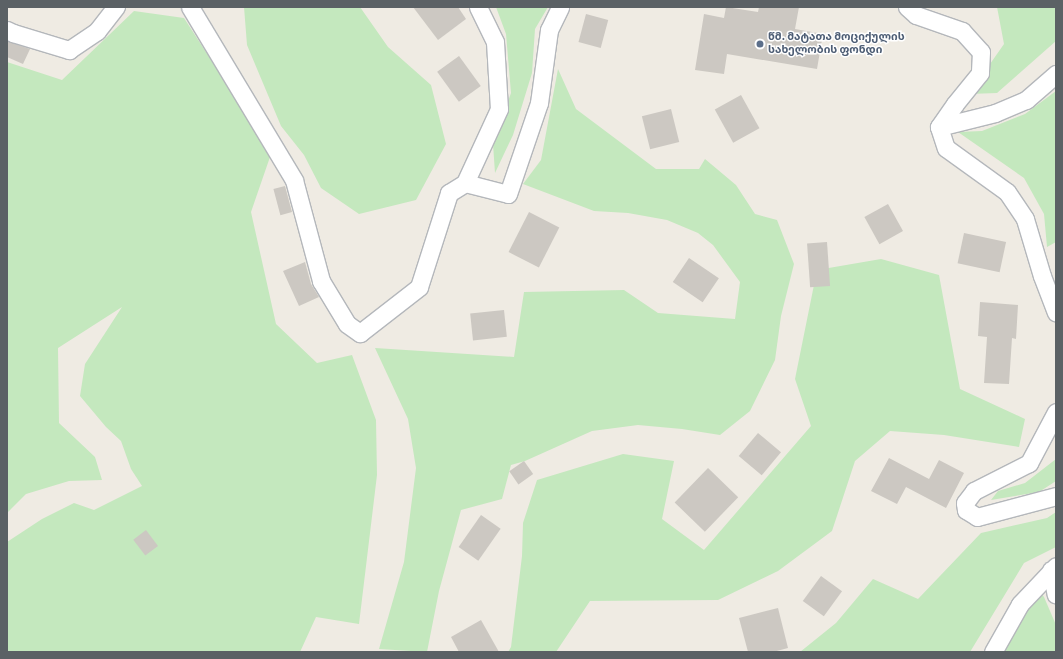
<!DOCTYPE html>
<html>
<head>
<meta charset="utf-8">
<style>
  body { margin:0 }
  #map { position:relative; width:1063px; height:659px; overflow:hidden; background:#efebe3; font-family:"Source Sans 3","Noto Sans Georgian",sans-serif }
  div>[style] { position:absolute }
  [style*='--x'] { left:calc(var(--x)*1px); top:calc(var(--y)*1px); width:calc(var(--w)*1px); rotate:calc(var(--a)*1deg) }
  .green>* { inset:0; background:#c4e8be }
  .building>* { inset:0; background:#ccc8c2; transform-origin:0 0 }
  .roads { filter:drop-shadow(1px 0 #b4b7bb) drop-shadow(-1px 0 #b4b7bb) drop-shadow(0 1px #b4b7bb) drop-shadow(0 -1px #b4b7bb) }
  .street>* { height:17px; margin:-8.5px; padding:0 8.5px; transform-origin:8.5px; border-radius:8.5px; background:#fff }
  .dots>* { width:11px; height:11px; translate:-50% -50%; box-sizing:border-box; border:2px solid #fff; border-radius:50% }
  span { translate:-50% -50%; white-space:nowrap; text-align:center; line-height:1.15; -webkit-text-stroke:3px #fff; paint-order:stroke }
  .service-label { font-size:11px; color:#4e5e75; font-weight:700 }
  .left { translate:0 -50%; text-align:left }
  .frame { position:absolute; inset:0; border:8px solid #5b6165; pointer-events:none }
</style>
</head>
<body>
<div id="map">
  <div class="green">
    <div style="clip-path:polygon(244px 7px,360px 7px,388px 47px,431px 85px,446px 144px,416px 200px,359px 214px,321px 188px,304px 155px,281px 126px,247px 45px)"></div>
    <div style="clip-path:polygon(496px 7px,548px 7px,535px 29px,532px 73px,513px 135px,495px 173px,493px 144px,511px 93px,506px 34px)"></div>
    <div style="clip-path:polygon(997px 7px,1056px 7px,1056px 41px,997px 93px,969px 94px,1004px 44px)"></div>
    <div style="clip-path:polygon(134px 11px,184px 18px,235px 97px,270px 157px,251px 212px,276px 324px,317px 363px,352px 355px,376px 420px,377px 475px,359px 624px,316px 617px,300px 652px,7px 652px,7px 542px,42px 519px,74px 503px,94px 510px,142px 486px,131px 469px,121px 441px,106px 427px,80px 396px,85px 364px,122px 307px,58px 348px,59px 423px,95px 457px,102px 480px,69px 481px,26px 494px,7px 513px,7px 62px,62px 80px)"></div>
    <div style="clip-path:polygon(558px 69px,576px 109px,656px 169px,699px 169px,705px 159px,736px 185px,755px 214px,777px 220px,794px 264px,781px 316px,775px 360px,750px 411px,720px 435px,682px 429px,638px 425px,592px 431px,525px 461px,511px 465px,502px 499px,461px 510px,439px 591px,427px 652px,379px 649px,404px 562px,416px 468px,408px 419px,375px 348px,514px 357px,524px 292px,624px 290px,658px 313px,735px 319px,740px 282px,713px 245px,698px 233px,667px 220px,628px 213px,594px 211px,523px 184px,541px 160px)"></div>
    <div style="clip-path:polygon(1056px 91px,1056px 242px,1047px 247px,1044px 214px,1024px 178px,958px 132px,982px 131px,1025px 114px)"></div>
    <div style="clip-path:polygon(881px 259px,939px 275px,960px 389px,1025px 419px,1019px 447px,944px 435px,890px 431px,855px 461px,832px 531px,778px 571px,718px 600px,590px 601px,556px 652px,508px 652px,511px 647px,522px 556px,523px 523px,537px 480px,623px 454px,674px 461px,662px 519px,704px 550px,811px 426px,795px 379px,817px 270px)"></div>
    <div style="clip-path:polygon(1056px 459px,1056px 481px,1039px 492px,991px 500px,998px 491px,1025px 483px)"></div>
    <div style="clip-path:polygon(1056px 512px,1056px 547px,1024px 563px,970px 652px,800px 652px,836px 623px,873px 579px,918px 599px,981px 533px,1047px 518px)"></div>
    <div style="clip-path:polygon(1038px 589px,1044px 597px,1056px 625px,1056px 652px,997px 652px)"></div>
  </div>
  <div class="building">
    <div style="clip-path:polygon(413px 7px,458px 7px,466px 19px,438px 40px)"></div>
    <div style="clip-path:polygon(726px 7px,758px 12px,759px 7px,799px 7px,795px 29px,823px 34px,817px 69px,727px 54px,724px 74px,695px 70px,704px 14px,724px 18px)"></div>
    <div style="left:586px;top:14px;width:23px;height:29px;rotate:15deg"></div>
    <div style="clip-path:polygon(7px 41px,30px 49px,23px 64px,7px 57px)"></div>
    <div style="left:459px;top:56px;width:37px;height:27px;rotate:54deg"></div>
    <div style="left:741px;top:95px;width:38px;height:30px;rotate:61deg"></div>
    <div style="left:671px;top:109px;width:34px;height:30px;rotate:76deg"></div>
    <div style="left:285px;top:186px;width:27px;height:12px;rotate:75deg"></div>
    <div style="left:888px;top:204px;width:31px;height:27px;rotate:61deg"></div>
    <div style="left:529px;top:212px;width:34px;height:45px;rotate:27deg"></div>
    <div style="left:964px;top:233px;width:43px;height:31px;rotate:12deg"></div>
    <div style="left:827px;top:242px;width:44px;height:20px;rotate:86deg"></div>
    <div style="left:689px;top:258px;width:36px;height:29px;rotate:34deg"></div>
    <div style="clip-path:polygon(305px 262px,311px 284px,319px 297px,299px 306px,283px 271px)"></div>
    <div style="clip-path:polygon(980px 302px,1018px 305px,1016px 339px,1012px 338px,1009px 384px,984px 383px,987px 337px,978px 336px)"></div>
    <div style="left:504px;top:310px;width:27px;height:34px;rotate:84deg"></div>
    <div style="left:758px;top:433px;width:30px;height:30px;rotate:40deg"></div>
    <div style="clip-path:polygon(889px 458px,929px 479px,939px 460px,964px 473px,946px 508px,906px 487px,897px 504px,871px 491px)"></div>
    <div style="left:524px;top:461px;width:16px;height:18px;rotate:55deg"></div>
    <div style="left:708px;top:468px;width:42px;height:48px;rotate:44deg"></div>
    <div style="left:481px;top:515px;width:24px;height:39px;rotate:35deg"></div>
    <div style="left:146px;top:530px;width:20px;height:16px;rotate:53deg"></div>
    <div style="left:821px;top:576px;width:26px;height:31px;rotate:36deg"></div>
    <div style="clip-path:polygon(778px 608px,788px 648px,773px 652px,748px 652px,739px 618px)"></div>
    <div style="clip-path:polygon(481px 620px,499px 652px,459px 652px,451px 637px)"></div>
  </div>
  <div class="roads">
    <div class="street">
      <div style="--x:190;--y:7;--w:202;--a:59"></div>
      <div style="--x:294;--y:180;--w:105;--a:75"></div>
      <div style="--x:321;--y:281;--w:50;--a:58.8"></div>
      <div style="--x:347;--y:324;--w:16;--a:35"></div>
      <div style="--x:360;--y:333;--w:75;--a:-37.9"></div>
      <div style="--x:419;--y:287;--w:99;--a:-72.3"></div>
      <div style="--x:449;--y:193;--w:19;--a:-32"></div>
      <div style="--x:478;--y:7;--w:39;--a:64"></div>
      <div style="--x:495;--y:42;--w:67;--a:86.6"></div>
      <div style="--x:499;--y:109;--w:81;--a:114.7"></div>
      <div style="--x:465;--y:183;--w:44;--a:14.3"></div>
      <div style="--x:508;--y:194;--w:96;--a:-71.2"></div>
      <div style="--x:539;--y:103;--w:74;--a:-82.2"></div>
      <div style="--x:549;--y:30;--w:25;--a:-64"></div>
      <div style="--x:907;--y:7;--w:12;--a:42"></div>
      <div style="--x:916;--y:15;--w:49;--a:19.2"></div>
      <div style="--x:962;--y:31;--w:28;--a:48"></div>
      <div style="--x:981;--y:52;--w:21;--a:93"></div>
      <div style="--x:980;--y:73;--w:40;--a:129"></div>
      <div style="--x:955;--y:104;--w:28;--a:125"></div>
      <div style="--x:939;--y:127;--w:22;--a:72"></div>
      <div style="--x:946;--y:148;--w:75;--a:35.8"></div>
      <div style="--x:1007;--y:192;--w:32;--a:56"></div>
      <div style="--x:1025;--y:219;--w:59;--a:73.4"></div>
      <div style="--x:1042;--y:276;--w:39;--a:69"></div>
      <div style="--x:7;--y:30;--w:7;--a:27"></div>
      <div style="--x:13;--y:33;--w:59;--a:16.9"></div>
      <div style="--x:69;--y:50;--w:34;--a:-34"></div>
      <div style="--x:97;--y:31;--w:31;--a:-52"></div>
      <div style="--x:939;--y:127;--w:58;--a:-14"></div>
      <div style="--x:995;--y:113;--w:34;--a:-23"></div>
      <div style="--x:1026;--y:100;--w:40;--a:-41"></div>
      <div style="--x:1056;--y:412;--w:58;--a:117.9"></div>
      <div style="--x:1029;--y:463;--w:62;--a:153"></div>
      <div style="--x:974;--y:491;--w:15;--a:127"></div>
      <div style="--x:965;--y:503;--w:7;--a:82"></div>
      <div style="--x:966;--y:510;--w:13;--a:32"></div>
      <div style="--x:977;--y:517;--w:82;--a:-14.9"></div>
      <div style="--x:1051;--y:570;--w:25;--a:79"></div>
      <div style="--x:993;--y:652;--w:55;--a:-60.6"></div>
      <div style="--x:1020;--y:604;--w:52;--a:-46.5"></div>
    </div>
  </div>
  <div class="dots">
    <div style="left:760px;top:44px;background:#5c6f8a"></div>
  </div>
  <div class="service-label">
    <span class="left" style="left:768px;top:44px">წმ. მატათა მოციქულის<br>სახელობის ფონდი</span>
  </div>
  <div class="frame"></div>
</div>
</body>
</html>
